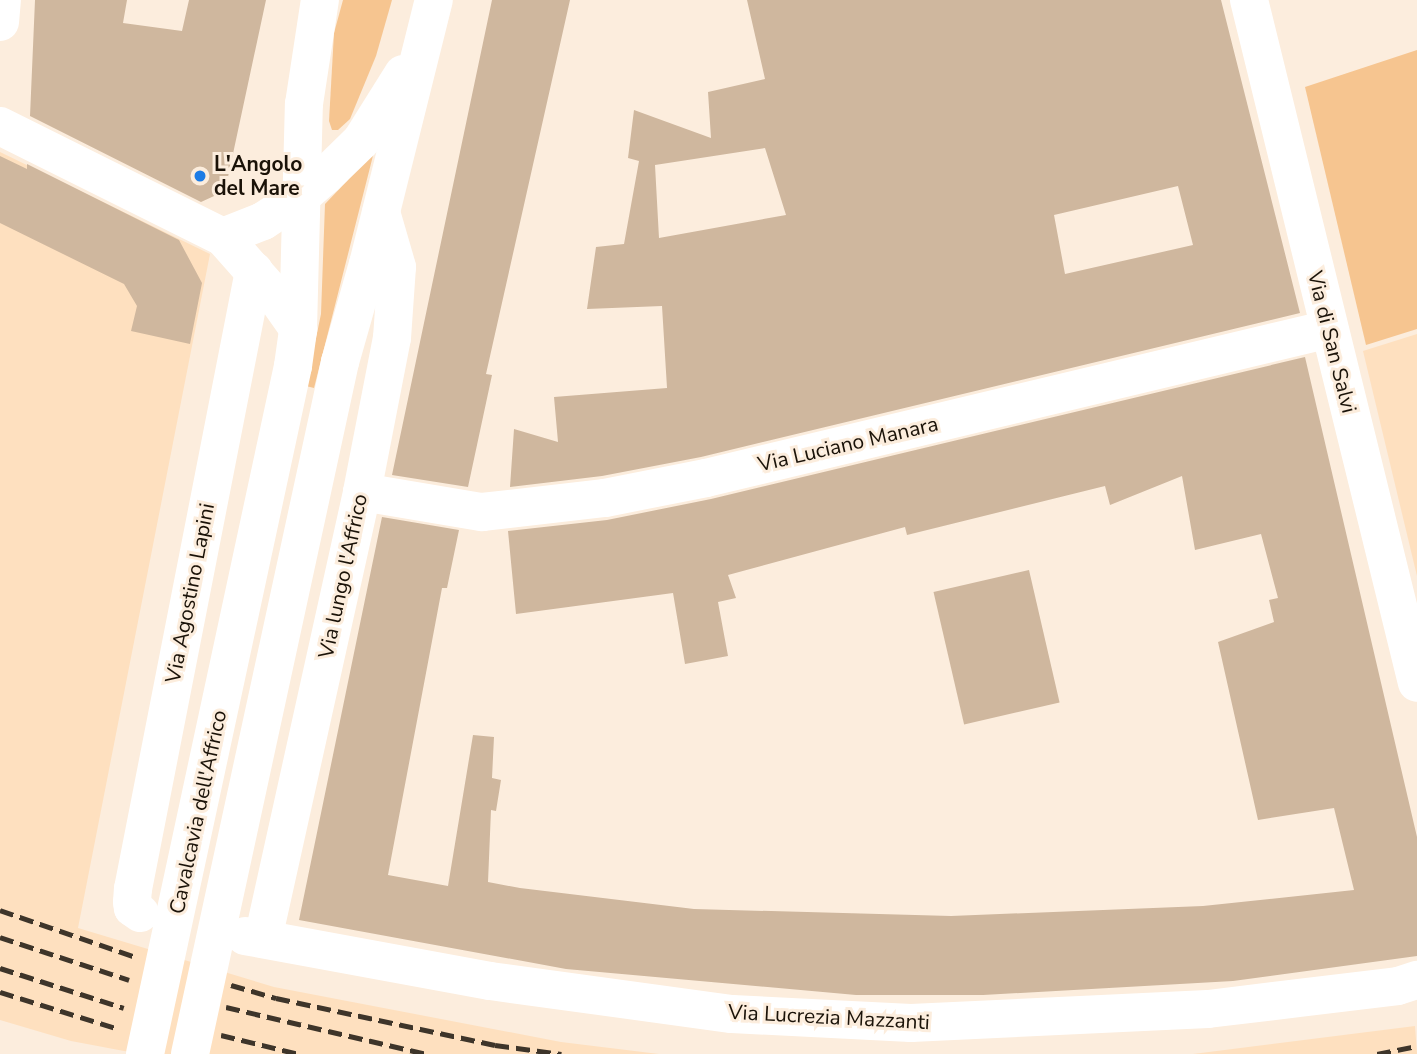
<!DOCTYPE html>
<html>
<head>
<meta charset="utf-8">
<style>
  body { margin:0 }
  #map { position:relative; width:1417px; height:1054px; overflow:hidden; background:#fceddd; font-family:"Nunito Sans",sans-serif }
  div>[style] { position:absolute }
  [style*='--x'] { left:calc(var(--x)*1px); top:calc(var(--y)*1px); width:calc(var(--w)*1px); rotate:calc(var(--a)*1deg) }
  .built>* { inset:0; background:#fee0bf }
  .green>* { inset:0; background:#f6c590 }
  .building>* { inset:0; background:#cfb79e; transform-origin:0 0 }
  .street>* { height:38px; margin:-19px; padding:0 19px; transform-origin:19px; border-radius:19px; background:#fff }
  .secondary>* { height:38px; margin:-19px; padding:0 19px; transform-origin:19px; border-radius:19px; background:#fff }
  .rail>* { height:5px; margin-top:-2.5px; transform-origin:0; background:repeating-linear-gradient(90deg,#3e352a 0 14px,transparent 0 21px) }
  .dots>* { width:19px; height:19px; translate:-50% -50%; box-sizing:border-box; border:4px solid #fceddd; border-radius:50% }
  span { translate:-50% -50%; white-space:nowrap; text-align:center; line-height:1.15; -webkit-text-stroke:6px #fceddd; paint-order:stroke }
  .poi-label { font-size:21px; color:#1a1208; font-weight:700 }
  .left { translate:0 -50%; text-align:left }
  .street-label { font-size:21px; color:#1a1208 }
</style>
</head>
<body>
<div id="map">
  <div class="built">
    <div style="clip-path:polygon(0 152px,210px 254px,78px 928px,274px 987px,561px 1042px,659px 1054px,140px 1054px,71px 1041px,0 1020px)"></div>
    <div style="clip-path:polygon(1417px 334px,1417px 576px,1363px 351px)"></div>
    <div style="clip-path:polygon(1415px 1026px,1417px 1054px,1193px 1054px)"></div>
  </div>
  <div class="green">
    <div style="clip-path:polygon(343px 0,392px 0,376px 56px,350px 119px,338px 130px,332px 130px,329px 121px,334px 33px)"></div>
    <div style="clip-path:polygon(1417px 50px,1417px 329px,1366px 345px,1305px 87px)"></div>
    <div style="clip-path:polygon(378px 136px,314px 388px,306px 386px,321px 314px,325px 204px,347px 181px)"></div>
  </div>
  <div class="building">
    <div style="clip-path:polygon(35px 0,127px 0,123px 23px,182px 31px,189px 0,266px 0,225px 191px,201px 202px,30px 116px)"></div>
    <div style="clip-path:polygon(492px 0,570px 0,486px 374px,492px 375px,468px 487px,392px 475px)"></div>
    <div style="clip-path:polygon(evenodd,747px 0,1221px 0,1300px 313px,701px 457px,602px 476px,510px 487px,514px 429px,558px 442px,554px 397px,667px 388px,662px 306px,587px 309px,596px 247px,624px 244px,639px 161px,628px 158px,634px 110px,711px 138px,708px 92px,765px 79px,747px 0,765px 148px,786px 215px,659px 238px,655px 165px,765px 148px,747px 0,1178px 186px,1193px 245px,1065px 274px,1054px 215px,1178px 186px)"></div>
    <div style="clip-path:polygon(0 156px,27px 169px,27px 164px,179px 240px,202px 283px,190px 344px,131px 331px,137px 306px,124px 284px,0 223px)"></div>
    <div style="clip-path:polygon(1305px 357px,1417px 837px,1417px 956px,1233px 981px,983px 995px,856px 995px,566px 969px,299px 920px,382px 517px,459px 530px,447px 588px,442px 588px,388px 875px,448px 886px,473px 735px,494px 737px,492px 778px,501px 780px,496px 811px,491px 810px,488px 882px,520px 888px,694px 909px,951px 916px,1203px 906px,1354px 890px,1334px 808px,1258px 820px,1218px 642px,1274px 622px,1269px 600px,1278px 598px,1261px 534px,1195px 550px,1182px 476px,1110px 505px,1105px 486px,907px 535px,905px 527px,728px 575px,736px 598px,718px 602px,728px 656px,685px 664px,673px 593px,516px 614px,508px 531px,607px 520px,711px 499px)"></div>
    <div style="left:1029px;top:570px;width:136px;height:98px;rotate:77deg"></div>
  </div>
  <div class="street">
    <div style="--x:1249;--y:0;--w:703;--a:76.18"></div>
    <div style="--x:0;--y:22;--w:22;--a:-85"></div>
    <div style="--x:362;--y:492;--w:122;--a:9.5"></div>
    <div style="--x:482;--y:512;--w:124;--a:-6.5"></div>
    <div style="--x:605;--y:498;--w:103;--a:-11.2"></div>
    <div style="--x:706;--y:478;--w:641;--a:-13.45"></div>
    <div style="--x:140;--y:913;--w:9;--a:-144"></div>
    <div style="--x:133;--y:908;--w:6;--a:-99"></div>
    <div style="--x:132;--y:902;--w:13;--a:-86"></div>
    <div style="--x:133;--y:889;--w:630;--a:-78.92"></div>
    <div style="--x:245;--y:936;--w:249;--a:10.4"></div>
    <div style="--x:490;--y:981;--w:244;--a:7.8"></div>
    <div style="--x:732;--y:1014;--w:179;--a:2.9"></div>
    <div style="--x:911;--y:1023;--w:297;--a:-2.7"></div>
    <div style="--x:1208;--y:1009;--w:191;--a:-6.9"></div>
    <div style="--x:1398;--y:986;--w:20;--a:-18"></div>
    <div style="--x:263;--y:939;--w:458;--a:-77.5"></div>
    <div style="--x:362;--y:492;--w:157;--a:-79"></div>
    <div style="--x:392;--y:338;--w:71;--a:-86"></div>
    <div style="--x:397;--y:267;--w:57;--a:-106.2"></div>
  </div>
  <div class="secondary">
    <div style="--x:0;--y:126;--w:249;--a:26.5"></div>
    <div style="--x:223;--y:237;--w:80;--a:48.5"></div>
    <div style="--x:276;--y:297;--w:39;--a:55"></div>
    <div style="--x:223;--y:237;--w:43;--a:-21.8"></div>
    <div style="--x:263;--y:221;--w:48;--a:-33"></div>
    <div style="--x:303;--y:195;--w:29;--a:-41"></div>
    <div style="--x:325;--y:176;--w:50;--a:-44.2"></div>
    <div style="--x:361;--y:141;--w:79;--a:-57.9"></div>
    <div style="--x:145;--y:1054;--w:704;--a:-77.86"></div>
    <div style="--x:293;--y:366;--w:37;--a:-82"></div>
    <div style="--x:298;--y:329;--w:225;--a:-88.5"></div>
    <div style="--x:304;--y:104;--w:105;--a:-81.3"></div>
    <div style="--x:190;--y:1054;--w:708;--a:-77.77"></div>
    <div style="--x:340;--y:362;--w:102;--a:-74.1"></div>
    <div style="--x:368;--y:264;--w:272;--a:-76"></div>
  </div>
  <div class="rail">
    <div style="--x:0;--y:910;--w:144;--a:19.1"></div>
    <div style="--x:0;--y:937;--w:136;--a:18.4"></div>
    <div style="--x:0;--y:968;--w:130;--a:17.9"></div>
    <div style="--x:231;--y:985;--w:47;--a:16.1"></div>
    <div style="--x:276;--y:998;--w:224;--a:12.1"></div>
    <div style="--x:495;--y:1045;--w:67;--a:7.8"></div>
    <div style="--x:0;--y:992;--w:125;--a:17.3"></div>
    <div style="--x:226;--y:1007;--w:206;--a:13.2"></div>
    <div style="--x:221;--y:1035;--w:80;--a:13.7"></div>
    <div style="--x:1377;--y:1054;--w:41;--a:-11.3"></div>
  </div>
  <div class="dots">
    <div style="left:200px;top:176px;background:#1d7ce5"></div>
  </div>
  <div class="poi-label">
    <span class="left" style="left:214px;top:176px">L'Angolo<br>del Mare</span>
  </div>
  <div class="street-label">
    <span style="left:1332px;top:342px;rotate:76deg">Via di San Salvi</span>
    <span style="left:848px;top:444px;rotate:-13deg">Via Luciano Manara</span>
    <span style="left:343px;top:576px;rotate:-78deg">Via lungo l'Affrico</span>
    <span style="left:190px;top:593px;rotate:-79deg">Via Agostino Lapini</span>
    <span style="left:198px;top:812px;rotate:-78deg">Cavalcavia dell'Affrico</span>
    <span style="left:829px;top:1017px;rotate:3deg">Via Lucrezia Mazzanti</span>
  </div>
</div>
</body>
</html>
